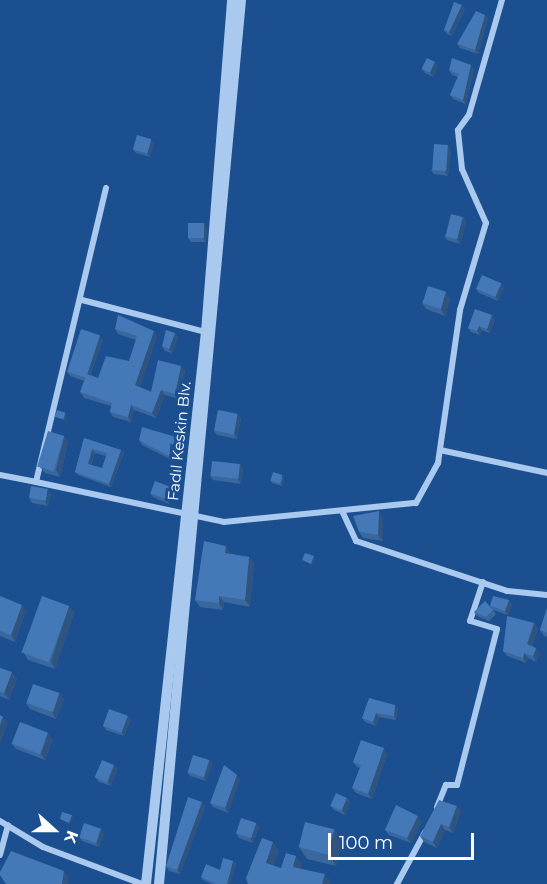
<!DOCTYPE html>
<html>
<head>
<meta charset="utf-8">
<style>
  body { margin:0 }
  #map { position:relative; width:547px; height:884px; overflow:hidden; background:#1b4f8f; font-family:Montserrat,sans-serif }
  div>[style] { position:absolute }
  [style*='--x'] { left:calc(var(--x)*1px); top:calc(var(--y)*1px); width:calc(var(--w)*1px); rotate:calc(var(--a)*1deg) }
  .minor>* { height:6px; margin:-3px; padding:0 3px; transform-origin:3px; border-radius:3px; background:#a9c9ee }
  .tertiary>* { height:10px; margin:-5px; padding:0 5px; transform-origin:5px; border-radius:5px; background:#a9c9ee }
  .wall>* { inset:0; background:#3a679d }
  .shaded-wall>* { inset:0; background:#305480 }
  .building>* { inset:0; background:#4478b7; transform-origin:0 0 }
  span { translate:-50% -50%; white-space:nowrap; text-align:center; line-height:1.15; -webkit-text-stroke:6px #1b4f8f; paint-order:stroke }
  .street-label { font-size:15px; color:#fff }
  .north { position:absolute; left:24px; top:800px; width:60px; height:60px; -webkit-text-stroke:4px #1b4f8f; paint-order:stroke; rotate:111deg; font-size:16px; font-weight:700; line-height:24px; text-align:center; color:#fff }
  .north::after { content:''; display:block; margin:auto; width:21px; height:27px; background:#fff; clip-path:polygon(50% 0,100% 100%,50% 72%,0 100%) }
  .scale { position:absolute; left:328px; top:833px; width:146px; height:27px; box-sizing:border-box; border:3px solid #fff; border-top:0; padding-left:8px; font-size:18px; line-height:21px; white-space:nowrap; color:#fff; -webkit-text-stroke:4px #1b4f8f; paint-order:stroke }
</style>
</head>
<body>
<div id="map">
  <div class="minor">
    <div style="--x:106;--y:188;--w:302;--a:103.4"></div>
    <div style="--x:36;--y:482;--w:192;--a:12"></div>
    <div style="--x:224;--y:522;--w:193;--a:-5.7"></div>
    <div style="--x:416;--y:503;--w:46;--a:-61.2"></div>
    <div style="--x:438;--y:463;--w:155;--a:-81.8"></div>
    <div style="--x:460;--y:310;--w:91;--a:-73.4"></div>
    <div style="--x:486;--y:223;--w:59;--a:-114"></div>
    <div style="--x:462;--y:169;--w:39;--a:-96"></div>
    <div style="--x:458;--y:130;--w:19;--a:-54"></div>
    <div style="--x:469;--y:115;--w:120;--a:-74"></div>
    <div style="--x:82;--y:300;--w:128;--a:14.5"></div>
    <div style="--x:440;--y:450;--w:109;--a:12.1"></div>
    <div style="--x:0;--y:475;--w:37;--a:11"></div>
    <div style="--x:343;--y:513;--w:31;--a:65"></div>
    <div style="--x:356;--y:541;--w:159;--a:18.3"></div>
    <div style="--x:507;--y:591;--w:40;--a:5.7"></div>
    <div style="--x:437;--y:807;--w:24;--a:-68"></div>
    <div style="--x:446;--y:785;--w:11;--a:0"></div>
    <div style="--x:457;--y:785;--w:161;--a:-75.6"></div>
    <div style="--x:497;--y:629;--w:28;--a:-163"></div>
    <div style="--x:470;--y:621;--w:41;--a:-71.6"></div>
    <div style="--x:0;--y:821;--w:50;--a:31.2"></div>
    <div style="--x:43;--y:847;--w:106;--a:20.5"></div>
    <div style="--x:0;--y:855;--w:31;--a:-75"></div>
    <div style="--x:397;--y:884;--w:59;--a:-61.7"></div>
  </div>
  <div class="tertiary">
    <div style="--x:146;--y:884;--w:555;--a:-83.8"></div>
    <div style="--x:206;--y:332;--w:333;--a:-85.5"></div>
    <div style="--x:159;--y:884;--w:888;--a:-84.7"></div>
  </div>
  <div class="wall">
    <div style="clip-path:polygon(465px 9px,452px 36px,447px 34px,444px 30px)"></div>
    <div style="clip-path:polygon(485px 15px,488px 19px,478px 54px,460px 48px,457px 44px)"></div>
    <div style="clip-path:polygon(438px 67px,433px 77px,425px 73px,422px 69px)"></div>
    <div style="clip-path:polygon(474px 69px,466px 104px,453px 99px,450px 95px,458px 77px,452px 75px,449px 70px)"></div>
    <div style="clip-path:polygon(154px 143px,150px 157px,136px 153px,133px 149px)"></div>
    <div style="clip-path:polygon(451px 150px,448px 176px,434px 174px,431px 170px)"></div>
    <div style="clip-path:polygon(463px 217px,466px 222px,460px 244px,447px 240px,444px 236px)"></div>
    <div style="clip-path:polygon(207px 228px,206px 242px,191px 242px,188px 238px)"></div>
    <div style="clip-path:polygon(501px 283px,504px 287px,498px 301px,479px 293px,476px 289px)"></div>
    <div style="clip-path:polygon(450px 299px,445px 316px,426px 309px,422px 303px)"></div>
    <div style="clip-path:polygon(495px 319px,490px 333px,482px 330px,480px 335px,471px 332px,468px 328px)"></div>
    <div style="clip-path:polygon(115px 329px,157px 336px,140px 387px,151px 392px,181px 366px,185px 371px,179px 399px,165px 395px,156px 418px,134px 410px,131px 422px,113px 417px,110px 412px,111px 406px,84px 398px,80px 392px,84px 381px,70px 376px,67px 372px,103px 340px,90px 375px,98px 378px,129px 361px,136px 340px,118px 334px)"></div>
    <div style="clip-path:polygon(175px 333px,178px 337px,172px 353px,165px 351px,162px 346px)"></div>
    <div style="clip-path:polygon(241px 418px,237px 439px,217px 435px,214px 431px)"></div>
    <div style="clip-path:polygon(64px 436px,68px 442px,60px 477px,45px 473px,40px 467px)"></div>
    <div style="clip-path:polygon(176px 437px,179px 441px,172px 460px,142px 445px,139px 440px)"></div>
    <div style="clip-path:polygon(evenodd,84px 438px,121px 450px,124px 453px,111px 487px,78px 475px,75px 472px,84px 438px,95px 453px,106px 456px,102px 468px,91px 465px,95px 453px)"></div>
    <div style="clip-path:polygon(240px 464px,243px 469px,241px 484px,213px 480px,210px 476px)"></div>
    <div style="clip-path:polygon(284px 477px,282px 486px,272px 483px,271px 481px)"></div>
    <div style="clip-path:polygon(174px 492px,169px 504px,153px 497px,150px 493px)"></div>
    <div style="clip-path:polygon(51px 494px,48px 506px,32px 503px,29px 498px)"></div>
    <div style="clip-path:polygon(379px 511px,383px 518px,383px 541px,363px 538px,359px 532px)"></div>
    <div style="clip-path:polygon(230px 552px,230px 554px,249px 557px,254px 563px,250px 607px,224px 602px,223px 610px,200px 607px,195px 600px)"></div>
    <div style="clip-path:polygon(0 596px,26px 611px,15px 642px,0 636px)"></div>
    <div style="clip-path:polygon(509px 600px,512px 605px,508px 615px,493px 610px,496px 614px,489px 621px,477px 616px,474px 612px,492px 609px,490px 606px)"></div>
    <div style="clip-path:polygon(69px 606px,74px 613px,55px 669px,28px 660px,24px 653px)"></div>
    <div style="clip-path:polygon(547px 608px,547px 637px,544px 636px,540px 630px)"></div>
    <div style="clip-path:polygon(534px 623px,538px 629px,532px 646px,540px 654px,536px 662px,528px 658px,526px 663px,507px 656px,503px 651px)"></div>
    <div style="clip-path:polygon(0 668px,17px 678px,9px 700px,0 696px)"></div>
    <div style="clip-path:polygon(59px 693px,64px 699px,56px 719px,30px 709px,26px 703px)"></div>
    <div style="clip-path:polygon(395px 705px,398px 708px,396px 720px,379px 717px,376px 726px,365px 722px,362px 718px)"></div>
    <div style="clip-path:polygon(128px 716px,131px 720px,124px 736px,106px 730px,103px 726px)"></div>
    <div style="clip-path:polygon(53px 739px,45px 760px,16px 749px,11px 743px)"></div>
    <div style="clip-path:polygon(387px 754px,372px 799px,356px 793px,352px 788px,360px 768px,357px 767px,353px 762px)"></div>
    <div style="clip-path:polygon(209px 760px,212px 764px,206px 781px,190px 776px,187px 772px)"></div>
    <div style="clip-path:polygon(114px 765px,117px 769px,111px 786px,99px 782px,96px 778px)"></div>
    <div style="clip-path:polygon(240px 779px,228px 813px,213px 807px,210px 803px)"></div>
    <div style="clip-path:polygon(347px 798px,350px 802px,345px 815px,334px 810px,331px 806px)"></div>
    <div style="clip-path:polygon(202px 802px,205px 807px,180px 874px,169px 871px,166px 866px)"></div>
    <div style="clip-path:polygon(461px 811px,453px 833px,445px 830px,437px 848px,424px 842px,420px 836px)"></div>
    <div style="clip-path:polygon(422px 822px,411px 843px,389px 835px,385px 830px)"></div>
    <div style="clip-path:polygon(256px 823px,259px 827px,253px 843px,239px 838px,236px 833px)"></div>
    <div style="clip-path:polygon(334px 829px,342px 841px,336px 866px,307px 859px,299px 847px)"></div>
    <div style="clip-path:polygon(104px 834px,99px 847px,82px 841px,79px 837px)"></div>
    <div style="clip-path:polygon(233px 861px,236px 864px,230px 884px,211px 884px,203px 880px,201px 877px,220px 870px)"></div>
  </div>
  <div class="shaded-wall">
    <div style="clip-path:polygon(462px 5px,465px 9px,452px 36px,449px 32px)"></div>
    <div style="clip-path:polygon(485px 15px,488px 19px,478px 54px,475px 50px)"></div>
    <div style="clip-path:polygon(435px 62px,438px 67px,433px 77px,430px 73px)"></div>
    <div style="clip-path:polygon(471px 65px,474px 69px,466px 104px,463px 100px)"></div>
    <div style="clip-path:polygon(151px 139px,154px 143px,150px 157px,147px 153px)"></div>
    <div style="clip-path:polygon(448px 145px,451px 150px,448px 176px,445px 172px)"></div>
    <div style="clip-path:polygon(463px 217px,466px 222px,460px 244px,457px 240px)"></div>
    <div style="clip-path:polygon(204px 223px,207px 228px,206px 242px,203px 238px)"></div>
    <div style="clip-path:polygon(501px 283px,504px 287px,498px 301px,495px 297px)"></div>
    <div style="clip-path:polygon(446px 292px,450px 299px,445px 316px,441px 310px)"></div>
    <div style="clip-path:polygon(492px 315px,495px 319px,490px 333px,487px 329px)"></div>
    <div style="clip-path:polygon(479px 326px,482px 330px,480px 335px,477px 331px)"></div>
    <div style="clip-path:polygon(154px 331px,157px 336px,139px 390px,135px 385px)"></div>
    <div style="clip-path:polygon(175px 333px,178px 337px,172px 353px,169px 349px)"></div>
    <div style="clip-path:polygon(100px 335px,103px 340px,87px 382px,84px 377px)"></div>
    <div style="clip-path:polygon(181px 366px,185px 371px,179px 399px,175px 394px)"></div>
    <div style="clip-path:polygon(161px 390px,165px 395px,156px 418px,152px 413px)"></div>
    <div style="clip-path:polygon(131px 405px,134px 410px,131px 422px,128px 417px)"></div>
    <div style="clip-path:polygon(66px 413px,67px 415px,65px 422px,63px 420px)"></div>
    <div style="clip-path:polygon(238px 414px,241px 418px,237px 439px,234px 434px)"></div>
    <div style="clip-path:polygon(64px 436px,68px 442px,60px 477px,56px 470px)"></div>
    <div style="clip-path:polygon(176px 437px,179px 441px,172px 460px,169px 456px)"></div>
    <div style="clip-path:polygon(92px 449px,95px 453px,90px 467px,88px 464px)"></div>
    <div style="clip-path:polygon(121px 450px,124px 453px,111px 487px,109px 484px)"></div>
    <div style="clip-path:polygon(240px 464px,243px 469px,241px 484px,238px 480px)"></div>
    <div style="clip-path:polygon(283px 475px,284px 477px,282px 486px,281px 484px)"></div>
    <div style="clip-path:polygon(171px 487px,174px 492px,169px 504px,166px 499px)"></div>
    <div style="clip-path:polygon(48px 489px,51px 494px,48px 506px,45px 502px)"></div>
    <div style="clip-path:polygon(379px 511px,383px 518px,383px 541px,378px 535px)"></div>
    <div style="clip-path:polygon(226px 546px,230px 552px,229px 559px,225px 553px)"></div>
    <div style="clip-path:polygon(314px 556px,315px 559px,312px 566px,311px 564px)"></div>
    <div style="clip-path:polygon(249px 557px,254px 563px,250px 607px,245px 600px)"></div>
    <div style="clip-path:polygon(219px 596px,224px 602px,223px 610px,219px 603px)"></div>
    <div style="clip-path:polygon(509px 600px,512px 605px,508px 615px,505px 611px)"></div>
    <div style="clip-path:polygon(22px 605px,26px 611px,15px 642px,11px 635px)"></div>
    <div style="clip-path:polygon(69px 606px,74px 613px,55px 669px,51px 662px)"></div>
    <div style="clip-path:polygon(534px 623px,538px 629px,531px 650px,527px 644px)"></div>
    <div style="clip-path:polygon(536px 648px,540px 654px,536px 662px,533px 656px)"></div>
    <div style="clip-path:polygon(524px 653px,528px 658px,526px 663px,523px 658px)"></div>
    <div style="clip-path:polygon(12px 672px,17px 678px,9px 700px,4px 693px)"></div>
    <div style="clip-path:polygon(59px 693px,64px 699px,56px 719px,52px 712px)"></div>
    <div style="clip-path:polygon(395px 705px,398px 708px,396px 720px,394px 716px)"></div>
    <div style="clip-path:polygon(376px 713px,379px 717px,376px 726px,373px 722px)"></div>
    <div style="clip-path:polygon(128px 716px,131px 720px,124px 736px,121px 732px)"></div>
    <div style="clip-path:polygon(3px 717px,8px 723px,0 744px,0 725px)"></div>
    <div style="clip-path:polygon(48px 733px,53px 739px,45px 760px,41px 754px)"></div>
    <div style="clip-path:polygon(384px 748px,387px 754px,372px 799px,368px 794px)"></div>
    <div style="clip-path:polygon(209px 760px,212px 764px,206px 781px,203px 777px)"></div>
    <div style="clip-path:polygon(114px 765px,117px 769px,111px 786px,108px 782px)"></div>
    <div style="clip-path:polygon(237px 775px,240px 779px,228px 813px,225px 808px)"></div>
    <div style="clip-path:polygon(347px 798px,350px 802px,345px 815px,342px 810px)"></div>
    <div style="clip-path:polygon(202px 802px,205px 807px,180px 874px,177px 870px)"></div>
    <div style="clip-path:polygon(457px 806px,461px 811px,453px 833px,449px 827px)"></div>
    <div style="clip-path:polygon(72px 815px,73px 817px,70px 825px,69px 823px)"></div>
    <div style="clip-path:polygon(418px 816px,422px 822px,411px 843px,407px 838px)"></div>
    <div style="clip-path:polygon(256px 823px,259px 827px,253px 843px,250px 838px)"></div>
    <div style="clip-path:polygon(441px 824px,445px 830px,437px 848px,433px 842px)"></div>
    <div style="clip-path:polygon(101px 829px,104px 834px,99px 847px,96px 843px)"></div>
    <div style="clip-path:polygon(334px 829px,342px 841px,336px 866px,328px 854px)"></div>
    <div style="clip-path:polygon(273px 842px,279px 851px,272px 871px,266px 863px)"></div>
    <div style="clip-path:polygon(296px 856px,302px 864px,299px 875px,293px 867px)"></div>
    <div style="clip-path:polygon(233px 861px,236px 864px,230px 884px,227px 884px)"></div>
    <div style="clip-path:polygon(64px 871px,69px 877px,68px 884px,62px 884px)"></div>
    <div style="clip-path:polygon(325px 874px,331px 882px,330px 884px,322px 884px)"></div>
  </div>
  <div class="building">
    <div style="clip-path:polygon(454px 2px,462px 5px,449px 32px,444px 30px)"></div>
    <div style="clip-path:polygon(476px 11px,485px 15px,475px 50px,457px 44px)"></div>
    <div style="left:427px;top:58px;width:9px;height:12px;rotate:27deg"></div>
    <div style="clip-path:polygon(452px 58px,471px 65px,463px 100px,450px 95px,459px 74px,449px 70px)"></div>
    <div style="left:137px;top:135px;width:15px;height:15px;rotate:16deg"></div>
    <div style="left:434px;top:144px;width:14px;height:26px;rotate:4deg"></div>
    <div style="left:451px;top:214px;width:12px;height:23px;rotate:14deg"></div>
    <div style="left:188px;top:223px;width:16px;height:15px"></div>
    <div style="left:482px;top:275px;width:21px;height:15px;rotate:23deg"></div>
    <div style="left:428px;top:286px;width:19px;height:18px;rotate:18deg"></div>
    <div style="clip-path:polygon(475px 309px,492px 315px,487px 329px,479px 326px,477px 331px,468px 328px)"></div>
    <div style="clip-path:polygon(118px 315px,154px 331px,135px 385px,151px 392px,158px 360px,181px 366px,175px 394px,161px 390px,152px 413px,131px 405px,128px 417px,110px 412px,112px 403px,80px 392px,87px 374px,98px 378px,106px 356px,129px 361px,137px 336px,115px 329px)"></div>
    <div style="left:81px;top:329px;width:20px;height:45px;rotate:18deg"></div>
    <div style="clip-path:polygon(166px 330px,175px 333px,169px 349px,162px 346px)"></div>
    <div style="left:57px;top:410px;width:9px;height:7px;rotate:18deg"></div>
    <div style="left:218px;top:410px;width:20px;height:21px;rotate:11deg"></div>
    <div style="clip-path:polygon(142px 427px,176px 437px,169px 456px,139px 440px)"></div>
    <div style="left:48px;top:431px;width:17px;height:37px;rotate:17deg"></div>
    <div style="clip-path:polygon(evenodd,84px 438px,121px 450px,109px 484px,75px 472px,84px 438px,92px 449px,107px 453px,102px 468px,88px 464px,92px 449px)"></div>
    <div style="left:212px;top:461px;width:28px;height:15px;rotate:6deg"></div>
    <div style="left:273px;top:472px;width:10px;height:9px;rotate:17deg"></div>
    <div style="left:155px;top:481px;width:17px;height:13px;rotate:21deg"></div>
    <div style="left:31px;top:486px;width:17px;height:12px;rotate:10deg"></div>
    <div style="clip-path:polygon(379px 511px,378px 535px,359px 532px,353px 516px)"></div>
    <div style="clip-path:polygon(204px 541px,226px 546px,225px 553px,249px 557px,245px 600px,219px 596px,219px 603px,195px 600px)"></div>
    <div style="clip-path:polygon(305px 553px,314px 556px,311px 564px,302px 560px)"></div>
    <div style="clip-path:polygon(0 596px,22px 605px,11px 635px,0 631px)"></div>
    <div style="left:42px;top:596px;width:29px;height:60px;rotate:20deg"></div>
    <div style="clip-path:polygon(493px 596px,509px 600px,505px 611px,490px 606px)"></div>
    <div style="clip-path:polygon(485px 601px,493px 610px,486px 617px,474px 612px)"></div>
    <div style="clip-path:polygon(547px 608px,547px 633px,540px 630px)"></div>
    <div style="clip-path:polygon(507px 616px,534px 623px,527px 644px,536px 648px,533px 656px,524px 653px,523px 658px,503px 651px)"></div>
    <div style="clip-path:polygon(0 668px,12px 672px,4px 693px,0 692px)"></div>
    <div style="left:33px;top:684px;width:28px;height:20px;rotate:19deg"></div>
    <div style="clip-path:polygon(369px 698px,395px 705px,394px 716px,376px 713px,373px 722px,362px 718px)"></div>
    <div style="left:109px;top:709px;width:20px;height:18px;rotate:20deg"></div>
    <div style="clip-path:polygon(0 715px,3px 717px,0 725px)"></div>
    <div style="left:20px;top:722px;width:30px;height:23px;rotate:21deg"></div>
    <div style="clip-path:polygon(361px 740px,384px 748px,368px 794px,352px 788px,361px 765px,353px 762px)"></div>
    <div style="left:193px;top:755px;width:17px;height:18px;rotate:17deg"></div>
    <div style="left:102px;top:760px;width:13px;height:19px;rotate:23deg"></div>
    <div style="clip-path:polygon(224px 765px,237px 775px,225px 808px,210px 803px)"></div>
    <div style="left:336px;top:793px;width:12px;height:14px;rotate:24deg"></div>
    <div style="clip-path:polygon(188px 797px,202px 802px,177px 870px,166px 866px)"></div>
    <div style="clip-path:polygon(439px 800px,457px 806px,449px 827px,441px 824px,433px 842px,420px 836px)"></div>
    <div style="clip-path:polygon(396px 805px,418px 816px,407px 838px,385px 830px)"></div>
    <div style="clip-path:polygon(62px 812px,72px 815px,69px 823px,60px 819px)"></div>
    <div style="left:241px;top:818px;width:16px;height:16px;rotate:18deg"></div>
    <div style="left:305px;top:822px;width:30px;height:26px;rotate:14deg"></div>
    <div style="left:84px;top:823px;width:18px;height:15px;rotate:19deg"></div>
    <div style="clip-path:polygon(262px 838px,273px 842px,266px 863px,281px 868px,286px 853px,296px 856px,293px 867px,325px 874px,322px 884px,248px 884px,246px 878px)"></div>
    <div style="clip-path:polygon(11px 851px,64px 871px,62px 884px,6px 884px,0 875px,0 872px)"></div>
    <div style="clip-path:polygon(223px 858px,233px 861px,227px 884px,216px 884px,201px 877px,206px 864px,220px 870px)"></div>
  </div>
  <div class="street-label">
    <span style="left:179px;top:441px;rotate:-84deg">Fadıl Keskin Blv.</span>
  </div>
  <div class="north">K</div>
  <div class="scale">100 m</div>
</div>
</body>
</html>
